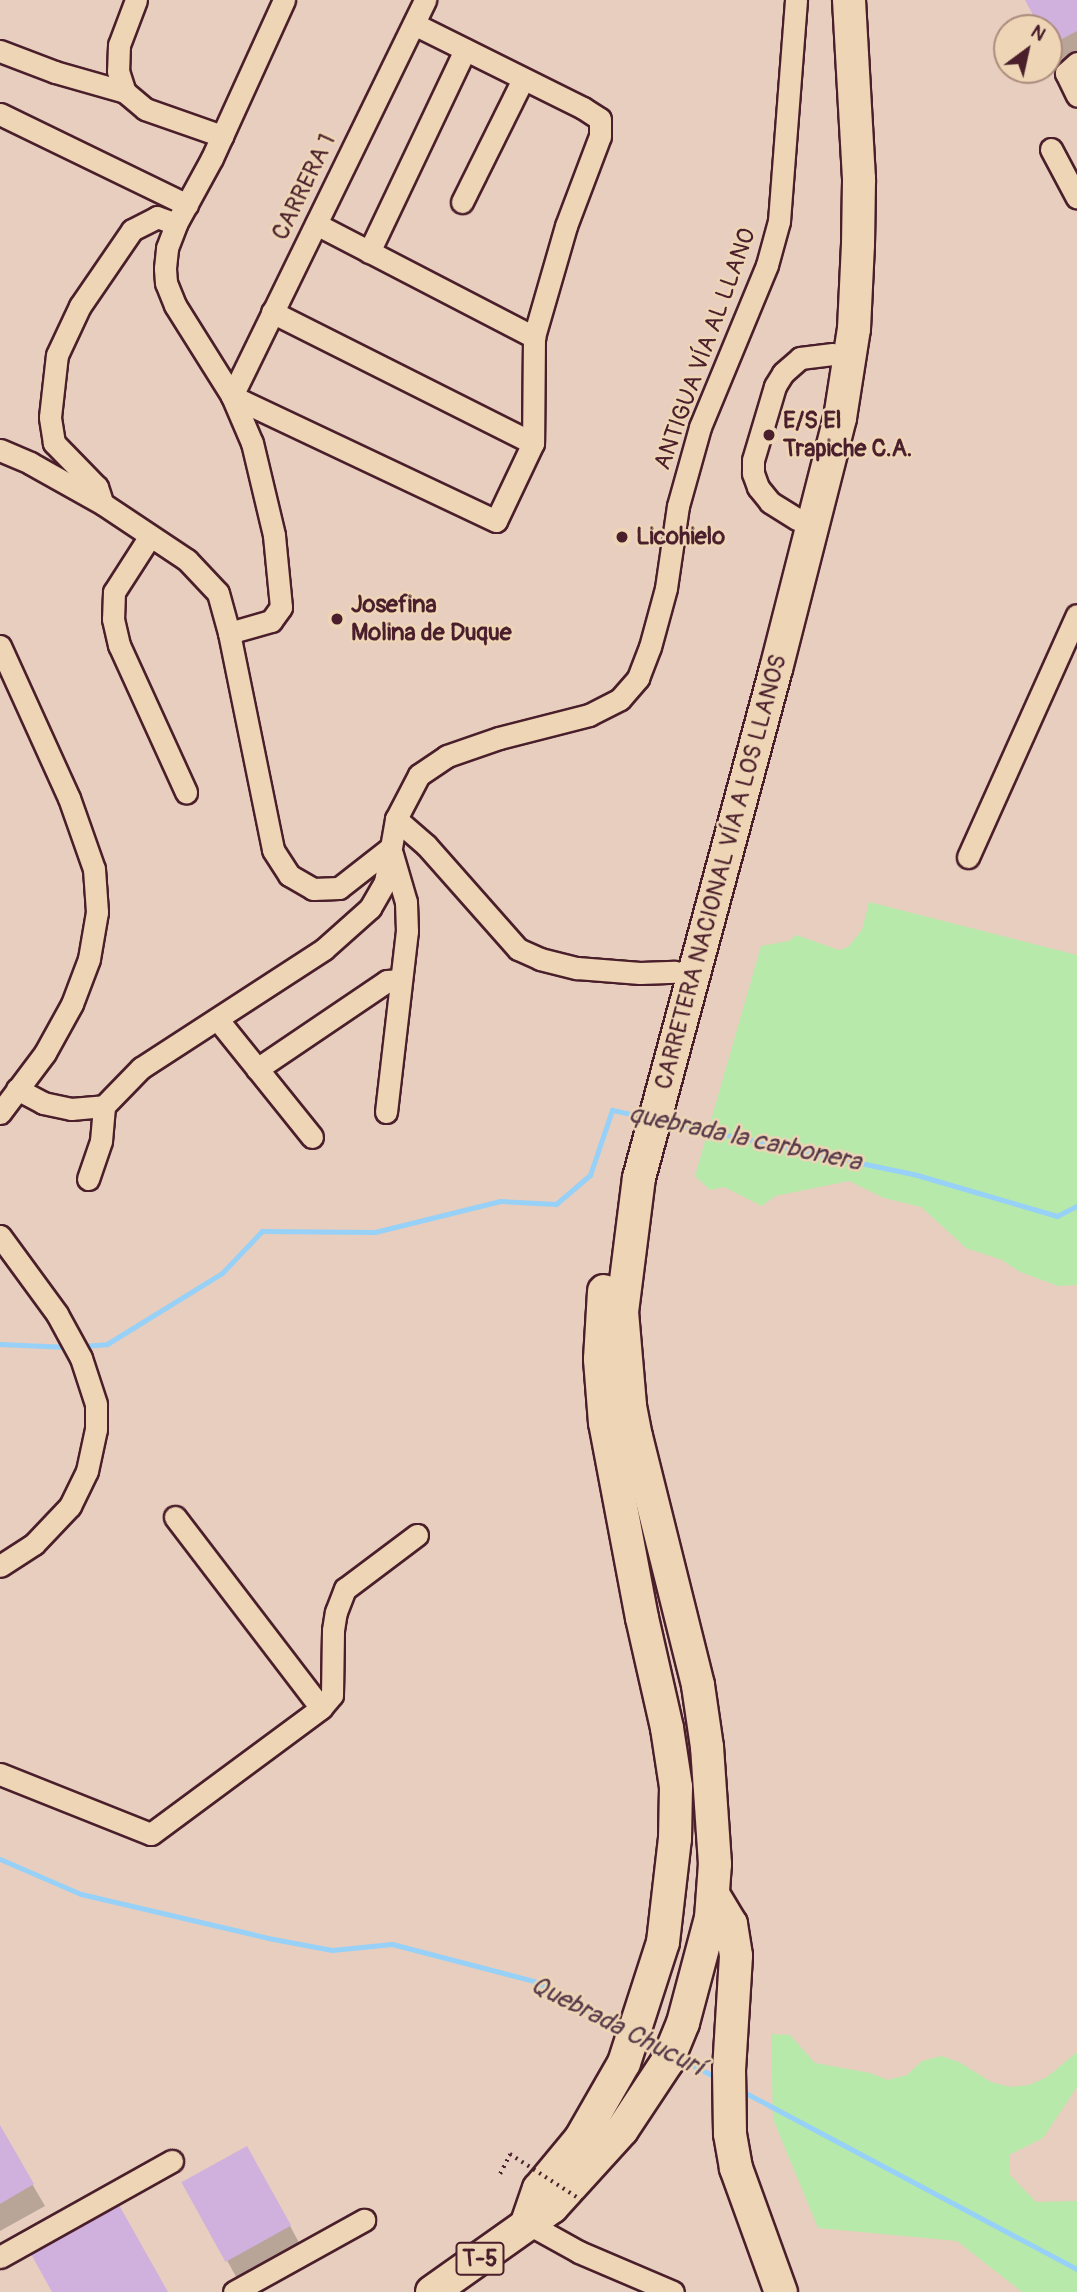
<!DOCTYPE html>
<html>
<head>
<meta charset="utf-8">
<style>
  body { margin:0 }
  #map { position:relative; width:1077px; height:2292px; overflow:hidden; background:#e8cebe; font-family:Pangolin,sans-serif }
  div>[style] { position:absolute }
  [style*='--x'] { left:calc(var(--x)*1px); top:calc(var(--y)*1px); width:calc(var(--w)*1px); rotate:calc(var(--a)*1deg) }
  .green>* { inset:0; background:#b6e9aa }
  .shadow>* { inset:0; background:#0003 }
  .stream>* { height:5px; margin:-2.5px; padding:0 2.5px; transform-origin:2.5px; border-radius:2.5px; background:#97d1f7 }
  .building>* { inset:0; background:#d0b0dd; transform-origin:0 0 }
  .path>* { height:3.5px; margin-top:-1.75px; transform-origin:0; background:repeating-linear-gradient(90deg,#4a1f2b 0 2px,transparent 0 7px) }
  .roads { filter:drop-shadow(2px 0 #4a1f2b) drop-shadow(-2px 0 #4a1f2b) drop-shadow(0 2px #4a1f2b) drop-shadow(0 -2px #4a1f2b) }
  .minor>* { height:21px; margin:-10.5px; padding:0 10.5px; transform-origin:10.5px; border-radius:10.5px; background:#eed5b6 }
  .highway>* { height:32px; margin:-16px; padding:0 16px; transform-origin:16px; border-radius:16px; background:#eed5b6 }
  .path-bridge>* { height:3.5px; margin-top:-1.75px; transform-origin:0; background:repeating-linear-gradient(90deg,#4a1f2b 0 2px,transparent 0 7px) }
  .dots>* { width:19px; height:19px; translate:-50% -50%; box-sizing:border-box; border:4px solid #eed5b6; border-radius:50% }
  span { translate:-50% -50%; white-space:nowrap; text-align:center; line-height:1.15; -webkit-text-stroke:5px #eed5b6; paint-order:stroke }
  .shield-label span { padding:2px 5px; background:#eed5b6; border:2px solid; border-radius:5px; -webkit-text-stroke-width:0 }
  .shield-label { font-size:23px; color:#4a1f2b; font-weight:700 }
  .street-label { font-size:24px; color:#4a1f2b }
  .poi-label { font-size:24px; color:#4a1f2b; font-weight:700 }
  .left { translate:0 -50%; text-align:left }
  .water-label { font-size:26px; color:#563a4a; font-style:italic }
  .north { position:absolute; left:993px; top:14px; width:70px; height:70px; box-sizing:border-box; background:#eed5b6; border:2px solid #ac8c7e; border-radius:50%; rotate:33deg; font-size:19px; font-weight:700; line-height:28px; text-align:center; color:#4a1f2b }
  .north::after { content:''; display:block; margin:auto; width:24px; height:32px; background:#4a1f2b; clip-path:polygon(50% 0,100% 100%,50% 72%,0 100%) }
</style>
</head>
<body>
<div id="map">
  <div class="green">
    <div style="clip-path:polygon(869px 902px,1077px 955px,1077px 1285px,1058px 1286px,1020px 1272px,1002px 1260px,966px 1248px,921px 1207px,884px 1198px,849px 1181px,775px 1196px,762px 1206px,724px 1187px,710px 1190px,695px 1176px,761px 946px,789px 941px,796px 935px,839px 950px,848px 947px,862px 930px)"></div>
    <div style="clip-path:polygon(771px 2034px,790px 2035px,815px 2063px,870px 2073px,888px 2080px,907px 2075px,922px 2061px,941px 2056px,959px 2062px,991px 2082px,1010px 2087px,1029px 2085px,1047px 2077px,1077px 2052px,1077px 2087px,1043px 2138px,1009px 2155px,1010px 2175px,1036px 2202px,1077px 2201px,1077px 2292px,1022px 2292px,957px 2241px,818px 2228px,773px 2119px)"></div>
  </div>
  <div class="shadow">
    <div style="clip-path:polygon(1027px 0,1077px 0,1077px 58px,1063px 65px,1049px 41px,1049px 28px,1042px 28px)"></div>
    <div style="clip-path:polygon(0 2129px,45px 2206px,0 2231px)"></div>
    <div style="clip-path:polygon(259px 2169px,302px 2248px,239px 2282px,184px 2183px)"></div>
  </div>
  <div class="stream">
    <div style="--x:664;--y:1122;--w:258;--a:11.8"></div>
    <div style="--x:917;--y:1175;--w:146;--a:16.3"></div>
    <div style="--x:1057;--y:1216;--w:22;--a:-27"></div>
    <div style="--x:0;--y:1344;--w:68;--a:2.5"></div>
    <div style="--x:81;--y:1346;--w:26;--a:-4"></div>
    <div style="--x:107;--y:1344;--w:135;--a:-31.7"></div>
    <div style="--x:222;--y:1273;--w:58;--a:-46.4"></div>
    <div style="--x:262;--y:1231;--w:113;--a:0.5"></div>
    <div style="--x:375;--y:1232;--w:129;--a:-13.9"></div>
    <div style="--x:500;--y:1201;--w:56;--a:3.1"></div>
    <div style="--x:556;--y:1204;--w:45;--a:-40.5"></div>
    <div style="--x:590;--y:1175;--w:69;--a:-71.3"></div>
    <div style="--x:612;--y:1110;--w:33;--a:12"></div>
    <div style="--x:0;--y:1859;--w:88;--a:23.4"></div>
    <div style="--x:81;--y:1894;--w:192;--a:13.2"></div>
    <div style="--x:268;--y:1938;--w:65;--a:10.6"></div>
    <div style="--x:332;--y:1950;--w:60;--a:-5.7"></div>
    <div style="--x:392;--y:1944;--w:147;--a:14.6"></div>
    <div style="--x:534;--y:1981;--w:101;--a:27.8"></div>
    <div style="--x:644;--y:2039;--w:21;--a:28"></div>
    <div style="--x:681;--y:2059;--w:43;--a:27.8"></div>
    <div style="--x:740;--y:2090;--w:382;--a:28"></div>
  </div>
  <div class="building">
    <div style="clip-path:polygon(1025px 0,1077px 0,1077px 31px,1049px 46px,1049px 28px,1040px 28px)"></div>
    <div style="clip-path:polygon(0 2125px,34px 2184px,0 2204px)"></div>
    <div style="left:247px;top:2146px;width:91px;height:75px;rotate:61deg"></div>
    <div style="clip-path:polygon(119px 2205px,168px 2292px,52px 2292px,31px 2254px)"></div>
  </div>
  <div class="path">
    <div style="--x:500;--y:2174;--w:22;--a:-63"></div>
  </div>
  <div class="roads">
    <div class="minor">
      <div style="--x:136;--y:0;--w:48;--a:110.7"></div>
      <div style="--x:119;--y:45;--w:26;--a:92"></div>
      <div style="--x:118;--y:71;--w:22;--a:72"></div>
      <div style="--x:125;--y:92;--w:26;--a:40"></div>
      <div style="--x:145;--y:109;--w:82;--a:19.3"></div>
      <div style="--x:414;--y:24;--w:189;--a:26.4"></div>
      <div style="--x:583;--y:108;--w:20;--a:33"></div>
      <div style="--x:600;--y:119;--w:17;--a:90"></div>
      <div style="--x:600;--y:136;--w:96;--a:110.7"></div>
      <div style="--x:566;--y:226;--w:116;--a:106.1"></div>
      <div style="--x:534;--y:337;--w:106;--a:90.5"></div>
      <div style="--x:533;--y:443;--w:86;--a:115.4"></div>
      <div style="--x:496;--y:521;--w:292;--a:-154.7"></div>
      <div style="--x:232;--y:396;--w:441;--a:-64"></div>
      <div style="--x:0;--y:51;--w:59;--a:20.9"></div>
      <div style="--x:55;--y:72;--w:73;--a:15.9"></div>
      <div style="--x:1077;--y:63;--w:15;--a:138"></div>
      <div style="--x:1066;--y:73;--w:25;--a:64"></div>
      <div style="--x:0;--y:114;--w:208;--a:25.9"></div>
      <div style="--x:1051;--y:149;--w:55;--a:62"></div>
      <div style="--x:462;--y:202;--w:137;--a:-63.6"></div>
      <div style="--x:316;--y:224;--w:246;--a:27.4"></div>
      <div style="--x:369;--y:252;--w:224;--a:-64.6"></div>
      <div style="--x:272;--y:312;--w:292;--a:26.7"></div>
      <div style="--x:0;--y:450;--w:33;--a:23"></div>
      <div style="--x:30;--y:463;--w:84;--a:29.3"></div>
      <div style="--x:103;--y:504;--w:101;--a:33.7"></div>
      <div style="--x:187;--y:560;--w:45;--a:46.8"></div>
      <div style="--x:218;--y:593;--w:41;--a:74.6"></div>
      <div style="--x:229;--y:633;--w:221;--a:78.5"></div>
      <div style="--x:273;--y:850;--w:30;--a:57"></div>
      <div style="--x:289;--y:875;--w:28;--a:30"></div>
      <div style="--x:313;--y:889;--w:26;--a:-2"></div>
      <div style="--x:339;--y:888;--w:65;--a:-38.1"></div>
      <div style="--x:101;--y:499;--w:13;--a:-108"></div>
      <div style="--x:97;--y:487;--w:62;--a:-134.3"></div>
      <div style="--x:54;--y:443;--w:26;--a:-99"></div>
      <div style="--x:50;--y:417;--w:62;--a:-83.6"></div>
      <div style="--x:57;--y:355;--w:54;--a:-64.9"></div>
      <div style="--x:80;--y:306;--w:92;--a:-55.6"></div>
      <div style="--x:132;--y:230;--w:28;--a:-27"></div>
      <div style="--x:157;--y:217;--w:20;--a:20"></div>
      <div style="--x:797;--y:519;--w:32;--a:-148"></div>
      <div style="--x:770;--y:502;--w:19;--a:-129"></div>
      <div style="--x:758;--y:487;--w:15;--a:-110"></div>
      <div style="--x:753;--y:473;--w:13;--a:-90"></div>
      <div style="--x:753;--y:460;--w:77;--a:-73.4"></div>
      <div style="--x:775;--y:386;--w:15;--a:-58"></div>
      <div style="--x:783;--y:373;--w:23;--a:-41"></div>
      <div style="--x:800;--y:358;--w:33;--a:-7"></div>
      <div style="--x:150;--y:536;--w:67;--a:122.7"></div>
      <div style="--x:114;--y:592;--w:27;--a:92"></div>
      <div style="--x:113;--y:619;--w:27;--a:77"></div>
      <div style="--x:119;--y:645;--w:162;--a:65.5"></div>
      <div style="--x:229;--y:633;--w:44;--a:-15.9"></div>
      <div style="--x:271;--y:621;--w:17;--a:-54"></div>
      <div style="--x:281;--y:607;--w:72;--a:-95.6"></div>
      <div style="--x:274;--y:535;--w:95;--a:-103.4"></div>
      <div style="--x:252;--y:443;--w:51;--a:-113.1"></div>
      <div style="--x:232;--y:396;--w:107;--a:-122.1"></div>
      <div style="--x:175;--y:305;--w:24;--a:-112"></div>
      <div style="--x:166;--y:283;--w:15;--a:-94"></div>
      <div style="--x:165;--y:268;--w:20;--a:-84"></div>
      <div style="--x:167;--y:248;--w:26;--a:-69"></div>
      <div style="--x:176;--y:224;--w:75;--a:-61.4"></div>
      <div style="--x:212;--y:158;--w:174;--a:-65.5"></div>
      <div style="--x:0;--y:646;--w:167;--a:65.6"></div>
      <div style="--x:69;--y:798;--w:75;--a:70.6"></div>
      <div style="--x:94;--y:869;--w:43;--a:86"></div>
      <div style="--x:97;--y:912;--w:48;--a:99.7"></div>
      <div style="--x:89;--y:959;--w:48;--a:110.7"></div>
      <div style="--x:72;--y:1004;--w:56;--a:118.9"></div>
      <div style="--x:45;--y:1053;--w:75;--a:126.9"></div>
      <div style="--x:396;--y:819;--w:40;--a:41"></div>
      <div style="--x:426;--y:845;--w:139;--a:48.5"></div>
      <div style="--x:518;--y:949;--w:24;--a:24"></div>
      <div style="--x:540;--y:959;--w:38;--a:14"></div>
      <div style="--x:577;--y:968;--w:63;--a:4.5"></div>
      <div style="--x:640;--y:973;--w:35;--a:-2"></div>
      <div style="--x:968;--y:857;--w:265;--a:-65.8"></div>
      <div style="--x:218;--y:1020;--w:150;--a:51.2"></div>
      <div style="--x:257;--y:1069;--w:157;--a:-34.1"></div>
      <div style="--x:387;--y:981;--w:13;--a:-4"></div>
      <div style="--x:17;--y:1089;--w:30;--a:28"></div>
      <div style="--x:43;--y:1103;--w:29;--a:12"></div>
      <div style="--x:71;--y:1109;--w:33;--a:-5"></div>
      <div style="--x:104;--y:1106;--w:53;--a:-45.8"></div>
      <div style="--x:141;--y:1068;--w:218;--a:-33"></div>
      <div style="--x:324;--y:949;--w:62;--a:-41.7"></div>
      <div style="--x:370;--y:908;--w:30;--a:-60"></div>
      <div style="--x:385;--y:882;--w:64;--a:-80.1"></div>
      <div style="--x:396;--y:819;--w:50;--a:-62.4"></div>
      <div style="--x:419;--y:775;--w:34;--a:-34"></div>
      <div style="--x:447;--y:756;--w:55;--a:-19.1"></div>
      <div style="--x:499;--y:738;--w:93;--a:-14.3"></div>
      <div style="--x:589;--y:715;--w:35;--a:-27"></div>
      <div style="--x:620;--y:699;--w:28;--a:-49"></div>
      <div style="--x:638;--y:678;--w:33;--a:-69"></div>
      <div style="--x:650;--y:647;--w:61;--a:-74.8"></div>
      <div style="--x:666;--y:588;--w:83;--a:-81.7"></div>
      <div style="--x:678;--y:506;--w:82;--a:-74.4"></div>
      <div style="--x:700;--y:427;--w:175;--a:-67.5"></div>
      <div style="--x:767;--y:265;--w:46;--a:-74.7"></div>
      <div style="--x:779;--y:221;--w:222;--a:-85.6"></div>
      <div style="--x:386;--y:1112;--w:182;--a:-83.4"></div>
      <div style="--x:407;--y:931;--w:29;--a:-92"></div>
      <div style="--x:406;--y:902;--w:50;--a:-106.3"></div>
      <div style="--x:88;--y:1179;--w:40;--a:-71.1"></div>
      <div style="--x:101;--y:1141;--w:35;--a:-85"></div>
      <div style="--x:0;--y:1236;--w:97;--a:53.8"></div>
      <div style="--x:57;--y:1314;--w:50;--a:61.4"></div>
      <div style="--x:81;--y:1358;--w:48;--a:71.9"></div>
      <div style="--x:96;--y:1404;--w:25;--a:90"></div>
      <div style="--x:96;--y:1429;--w:43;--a:102.1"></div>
      <div style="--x:87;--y:1471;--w:39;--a:116"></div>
      <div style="--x:70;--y:1506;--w:52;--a:133.5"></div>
      <div style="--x:34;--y:1544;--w:40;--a:147.1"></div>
      <div style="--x:175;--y:1517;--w:240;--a:52.6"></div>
      <div style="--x:0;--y:1774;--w:162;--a:21.7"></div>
      <div style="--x:151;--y:1834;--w:212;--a:-36.5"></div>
      <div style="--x:321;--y:1708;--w:17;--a:-50"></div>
      <div style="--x:332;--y:1695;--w:65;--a:-89.1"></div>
      <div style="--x:333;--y:1630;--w:18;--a:-81"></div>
      <div style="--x:336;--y:1612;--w:25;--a:-69"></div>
      <div style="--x:345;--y:1589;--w:90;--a:-36.9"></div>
      <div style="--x:527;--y:2223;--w:60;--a:29.1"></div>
      <div style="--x:579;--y:2252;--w:102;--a:23.1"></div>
      <div style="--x:0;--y:2257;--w:197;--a:-29.2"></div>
      <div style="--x:234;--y:2292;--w:149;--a:-29"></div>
    </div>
    <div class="highway">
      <div style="--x:714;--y:1896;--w:33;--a:59"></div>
      <div style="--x:731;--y:1924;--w:32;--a:81"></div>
      <div style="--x:736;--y:1956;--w:113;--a:93.5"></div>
      <div style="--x:729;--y:2069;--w:65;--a:89.1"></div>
      <div style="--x:730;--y:2134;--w:35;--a:80"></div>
      <div style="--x:736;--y:2168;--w:132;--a:70.1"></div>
      <div style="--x:527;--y:2223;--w:36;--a:-71"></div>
      <div style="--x:539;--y:2189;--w:66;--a:-50.5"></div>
      <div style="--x:581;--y:2138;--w:86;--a:-60.2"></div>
      <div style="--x:624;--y:2063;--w:127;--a:-72.1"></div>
      <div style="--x:663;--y:1942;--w:104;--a:-83.4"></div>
      <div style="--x:675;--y:1839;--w:52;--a:-88.9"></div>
      <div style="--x:676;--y:1787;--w:60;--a:-98.7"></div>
      <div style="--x:667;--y:1728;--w:113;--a:-102.8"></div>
      <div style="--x:642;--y:1618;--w:198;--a:-100.7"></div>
      <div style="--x:605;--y:1423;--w:64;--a:-94.5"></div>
      <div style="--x:600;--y:1359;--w:68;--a:-86.6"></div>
      <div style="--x:432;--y:2292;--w:147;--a:-35.3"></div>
      <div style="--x:552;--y:2207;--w:104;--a:-47.7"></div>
      <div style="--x:622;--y:2130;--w:82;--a:-56.5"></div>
      <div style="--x:667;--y:2062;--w:42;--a:-67.7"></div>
      <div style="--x:683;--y:2023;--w:109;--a:-75.1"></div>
      <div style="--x:711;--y:1918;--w:54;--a:-85.8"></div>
      <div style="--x:715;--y:1864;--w:117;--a:-93.9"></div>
      <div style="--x:707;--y:1747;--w:63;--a:-98.3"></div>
      <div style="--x:698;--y:1685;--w:256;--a:-104"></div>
      <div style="--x:636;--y:1437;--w:33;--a:-101"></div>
      <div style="--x:630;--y:1405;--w:93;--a:-94.9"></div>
      <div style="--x:622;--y:1312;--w:135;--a:-82.8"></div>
      <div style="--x:639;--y:1178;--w:527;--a:-74.94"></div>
      <div style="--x:776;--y:669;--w:259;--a:-75.7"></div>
      <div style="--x:840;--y:418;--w:90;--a:-81.1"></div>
      <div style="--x:854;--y:329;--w:84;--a:-87.3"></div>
      <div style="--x:858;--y:245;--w:66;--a:-89.1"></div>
      <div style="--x:859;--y:179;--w:179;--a:-93.2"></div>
    </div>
  </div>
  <div class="path-bridge">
    <div style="--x:510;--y:2154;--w:90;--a:32.8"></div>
  </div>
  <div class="dots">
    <div style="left:769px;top:435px;background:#4a1f2b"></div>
    <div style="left:622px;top:537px;background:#4a1f2b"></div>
    <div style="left:337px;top:619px;background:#4a1f2b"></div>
  </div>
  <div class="shield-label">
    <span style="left:480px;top:2259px">T-5</span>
  </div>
  <div class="street-label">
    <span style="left:304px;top:187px;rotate:-64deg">CARRERA 1</span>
    <span style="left:705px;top:349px;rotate:-70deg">ANTIGUA VÍA AL LLANO</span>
    <span style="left:721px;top:872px;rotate:-75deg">CARRETERA NACIONAL VÍA A LOS LLANOS</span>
  </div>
  <div class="poi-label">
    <span class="left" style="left:783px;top:435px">E/S El<br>Trapiche C.A.</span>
    <span class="left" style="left:636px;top:537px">Licohielo</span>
    <span class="left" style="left:351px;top:619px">Josefina<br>Molina de Duque</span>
  </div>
  <div class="water-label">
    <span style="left:745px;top:1139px;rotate:12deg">quebrada la carbonera</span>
    <span style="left:617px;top:2027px;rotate:27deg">Quebrada Chucurí</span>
  </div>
  <div class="north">N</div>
</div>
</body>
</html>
